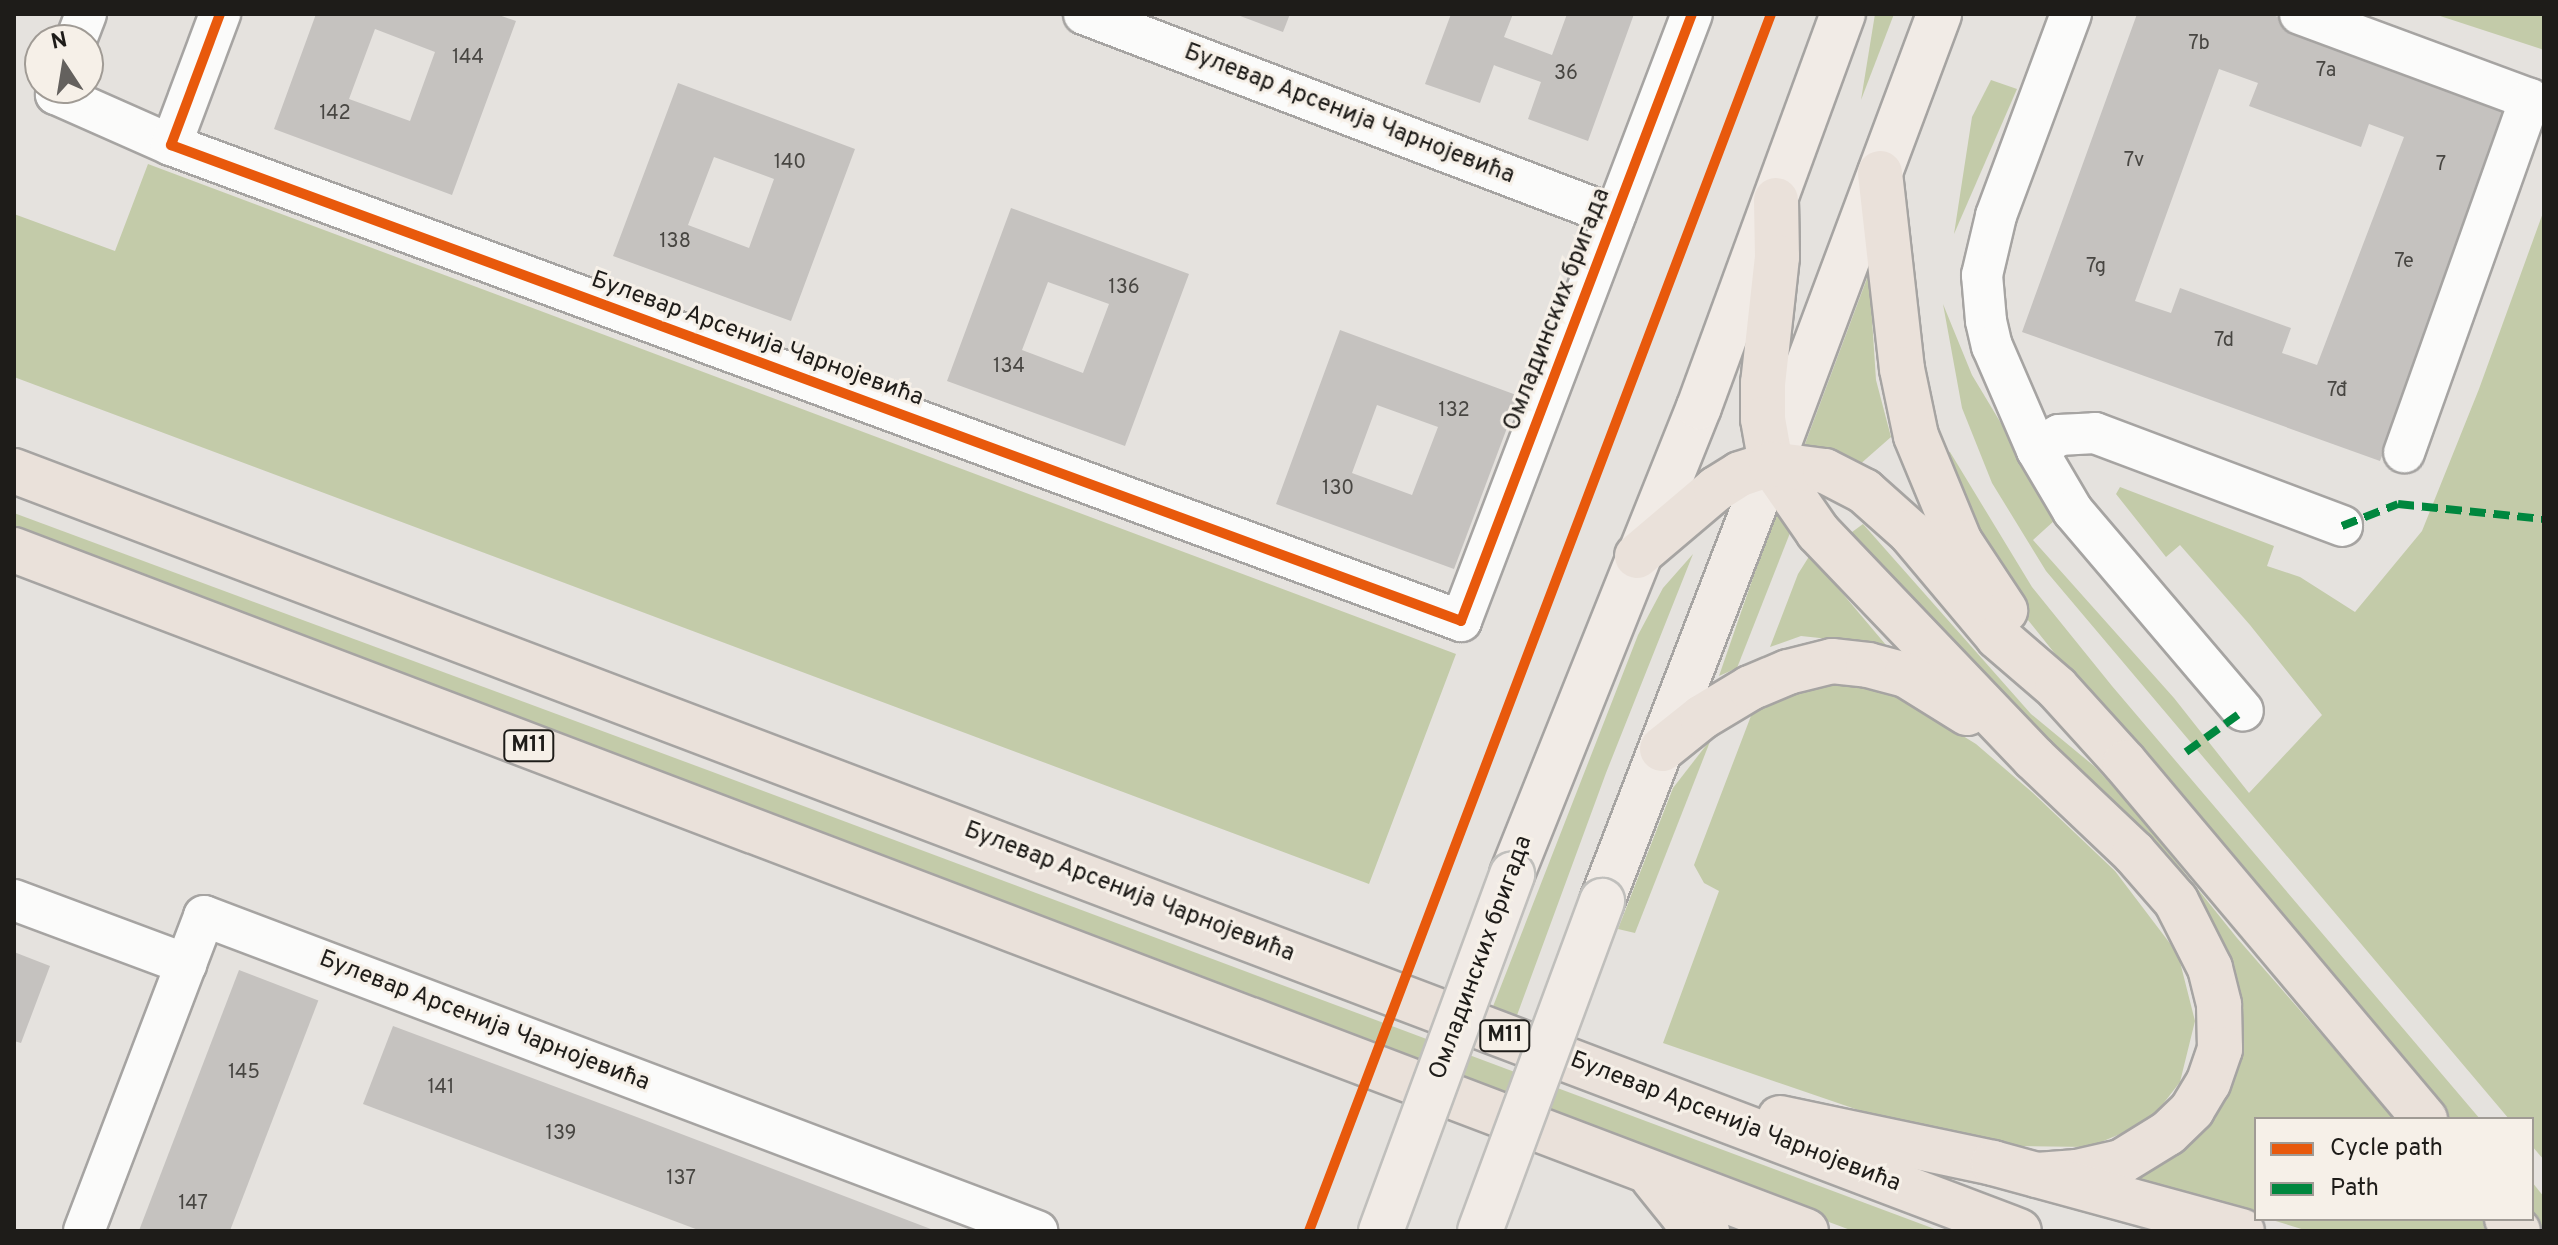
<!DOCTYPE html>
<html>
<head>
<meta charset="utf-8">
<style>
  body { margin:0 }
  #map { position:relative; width:2558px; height:1245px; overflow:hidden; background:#e5e2de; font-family:Overpass,sans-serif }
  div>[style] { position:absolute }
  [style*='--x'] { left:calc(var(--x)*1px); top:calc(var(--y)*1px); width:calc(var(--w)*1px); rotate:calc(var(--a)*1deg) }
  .green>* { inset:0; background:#c3cba9 }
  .building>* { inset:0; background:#c5c2bf; transform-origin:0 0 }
  .roads { filter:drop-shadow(2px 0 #a6a4a2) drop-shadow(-2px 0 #a6a4a2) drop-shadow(0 2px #a6a4a2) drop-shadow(0 -2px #a6a4a2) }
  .minor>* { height:40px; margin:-20px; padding:0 20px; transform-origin:20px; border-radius:20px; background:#fbfbfa }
  .major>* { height:44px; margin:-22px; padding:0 22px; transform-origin:22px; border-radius:22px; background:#f1ebe6 }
  .highway>* { height:44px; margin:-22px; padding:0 22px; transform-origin:22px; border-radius:22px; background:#eae1da }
  .bridges { filter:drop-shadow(2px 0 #c0bfbc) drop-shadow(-2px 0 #c0bfbc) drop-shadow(0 2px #c0bfbc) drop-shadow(0 -2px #c0bfbc) }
  .major-bridge>* { height:44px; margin:-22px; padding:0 22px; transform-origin:22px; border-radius:22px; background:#f1ebe6 }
  .quiet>* { height:8px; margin-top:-4px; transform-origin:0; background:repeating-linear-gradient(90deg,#00873e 0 16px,transparent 0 24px) }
  .cycleway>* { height:10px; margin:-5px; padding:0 5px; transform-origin:5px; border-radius:5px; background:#e8590c }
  span { translate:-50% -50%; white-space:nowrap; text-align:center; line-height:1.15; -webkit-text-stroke:6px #f6f0e8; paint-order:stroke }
  .number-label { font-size:20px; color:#484642 }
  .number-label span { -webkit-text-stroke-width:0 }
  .shield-label span { padding:2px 6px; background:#f6f0e8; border:2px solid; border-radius:6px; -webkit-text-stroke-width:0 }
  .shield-label { font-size:22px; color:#1e1c19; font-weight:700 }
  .street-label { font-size:24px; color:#1e1c19 }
  .frame { position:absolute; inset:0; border:16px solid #1e1c19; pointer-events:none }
  .legend { position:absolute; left:2254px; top:1117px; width:280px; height:104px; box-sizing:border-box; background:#f6f0e8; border:2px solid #a09b95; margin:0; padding:10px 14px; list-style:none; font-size:24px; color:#1e1c19 }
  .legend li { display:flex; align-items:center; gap:16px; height:40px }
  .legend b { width:40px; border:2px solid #a09b95 }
  .north { position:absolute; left:24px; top:24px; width:80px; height:80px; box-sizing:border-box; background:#f6f0e8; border:2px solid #a09b95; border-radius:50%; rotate:348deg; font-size:22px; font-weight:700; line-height:32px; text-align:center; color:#1e1c19 }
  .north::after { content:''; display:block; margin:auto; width:28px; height:36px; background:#64615e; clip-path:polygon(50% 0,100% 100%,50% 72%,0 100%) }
</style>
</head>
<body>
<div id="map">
  <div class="green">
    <i style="clip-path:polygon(1875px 14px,1894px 14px,1861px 100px)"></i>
    <i style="clip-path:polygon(2434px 14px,2544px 14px,2544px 50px)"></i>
    <i style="clip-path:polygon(1991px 80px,2017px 89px,1954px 234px,1972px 117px)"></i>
    <i style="clip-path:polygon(148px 164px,1456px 654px,1369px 884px,14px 377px,14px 214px,115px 251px)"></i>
    <i style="clip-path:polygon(2544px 210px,2544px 1160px,2532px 1146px,2532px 1119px,2509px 1119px,2046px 571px,1992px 483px,1962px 408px,1943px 304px,1972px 375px,2053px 510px,2055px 520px,2033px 540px,2174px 698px,2249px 793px,2322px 715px,2250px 625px,2180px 545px,2166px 557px,2116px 494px,2120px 487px,2274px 546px,2267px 566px,2300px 577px,2355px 612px,2422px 531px,2479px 389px)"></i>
    <i style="clip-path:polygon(1869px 273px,1876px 380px,1891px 437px,1858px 466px,1805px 444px)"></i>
    <i style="clip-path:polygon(1928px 445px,1950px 452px,2032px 587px,2112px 686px,2480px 1119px,2448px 1119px,2109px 721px,1999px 584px)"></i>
    <i style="clip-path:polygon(1776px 511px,1790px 533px,1737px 668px,1719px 676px)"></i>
    <i style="clip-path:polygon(14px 513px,710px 771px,1940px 1231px,1853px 1231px,14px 544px)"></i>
    <i style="clip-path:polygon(1863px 524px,2031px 714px,2094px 766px,2132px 807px,2237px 938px,2395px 1119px,2256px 1119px,2256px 1215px,2133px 1178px,2238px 1012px,2225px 946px,2185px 878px,2119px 818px,1848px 535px)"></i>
    <i style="clip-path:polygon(1693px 554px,1606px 773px,1516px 1018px,1492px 1009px,1638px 635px,1663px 588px)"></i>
    <i style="clip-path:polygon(1810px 555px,1886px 645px,1801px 636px,1770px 647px,1798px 574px)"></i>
    <i style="clip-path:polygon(1851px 681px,1890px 691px,1976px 744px,2033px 793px,2115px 871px,2178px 954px,2195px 1021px,2180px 1082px,2149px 1122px,2089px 1147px,2018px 1146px,1870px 1114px,1663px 1043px,1719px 891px,1704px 883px,1694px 865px,1754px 708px,1811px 684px)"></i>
    <i style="clip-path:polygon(1711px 739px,1635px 933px,1618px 929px,1673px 788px)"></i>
    <i style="clip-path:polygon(2532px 1182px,2544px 1197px,2544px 1231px,2532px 1218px)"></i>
    <i style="clip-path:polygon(2269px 1219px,2482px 1219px,2493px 1231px,2308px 1231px)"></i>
  </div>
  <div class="building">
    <i style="clip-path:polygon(evenodd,316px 14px,496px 14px,516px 21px,452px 195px,274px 129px,316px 14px,375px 29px,435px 52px,410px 121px,349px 99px,375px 29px)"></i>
    <i style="clip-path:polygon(1235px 14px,1290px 14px,1283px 32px)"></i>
    <i style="clip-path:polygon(1451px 14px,1513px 14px,1504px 37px,1552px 55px,1567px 14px,1634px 14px,1588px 141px,1528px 119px,1541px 82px,1496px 66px,1494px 65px,1480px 103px,1425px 84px)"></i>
    <i style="clip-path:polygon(evenodd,2137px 14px,2270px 14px,2513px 105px,2380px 461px,2022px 332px,2137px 14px,2219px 69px,2258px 83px,2249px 106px,2361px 147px,2369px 124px,2404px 137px,2317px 365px,2282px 353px,2291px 328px,2180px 288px,2171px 313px,2135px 301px,2219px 69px)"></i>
    <i style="clip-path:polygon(evenodd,678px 83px,855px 149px,791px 321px,613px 256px,678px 83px,714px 157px,774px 179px,749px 248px,688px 225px,714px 157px)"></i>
    <i style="clip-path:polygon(evenodd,1011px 208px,1189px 274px,1125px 446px,947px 381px,1011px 208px,1048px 282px,1109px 304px,1083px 373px,1022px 350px,1048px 282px)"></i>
    <i style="clip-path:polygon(evenodd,1340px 330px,1519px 396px,1454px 569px,1276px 504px,1340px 330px,1377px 405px,1438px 427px,1412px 495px,1352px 473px,1377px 405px)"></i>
    <i style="clip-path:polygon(14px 952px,50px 966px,21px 1043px,14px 1041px)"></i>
    <i style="left:239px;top:970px;width:85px;height:280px;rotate:21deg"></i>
    <i style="clip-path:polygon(393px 1026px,634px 1116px,936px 1231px,701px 1231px,363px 1104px)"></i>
  </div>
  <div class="roads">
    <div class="minor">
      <i style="--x:1084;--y:14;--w:568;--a:20.83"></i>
      <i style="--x:2071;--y:14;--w:215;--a:110.4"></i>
      <i style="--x:1996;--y:216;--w:61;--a:103.3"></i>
      <i style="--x:1982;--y:275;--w:46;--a:85"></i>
      <i style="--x:1986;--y:321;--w:26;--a:77"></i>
      <i style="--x:1992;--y:346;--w:113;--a:66.6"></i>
      <i style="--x:2037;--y:450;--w:27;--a:-34"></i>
      <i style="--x:2059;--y:435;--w:36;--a:-3"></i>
      <i style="--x:2095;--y:433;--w:264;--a:20.6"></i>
      <i style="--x:2300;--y:14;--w:245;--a:20.3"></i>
      <i style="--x:2530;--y:99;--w:375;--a:109.6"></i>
      <i style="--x:76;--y:40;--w:28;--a:-69"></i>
      <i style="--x:59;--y:88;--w:7;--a:117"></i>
      <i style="--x:56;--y:94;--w:126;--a:23.9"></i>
      <i style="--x:171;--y:145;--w:1375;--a:20.25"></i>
      <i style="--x:1461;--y:621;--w:649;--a:-69.17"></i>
      <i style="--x:171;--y:145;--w:140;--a:-69.5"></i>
      <i style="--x:2037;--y:450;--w:71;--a:59.5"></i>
      <i style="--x:2073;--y:511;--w:262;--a:49.6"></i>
      <i style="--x:14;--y:900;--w:184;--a:20.4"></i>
      <i style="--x:84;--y:1231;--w:337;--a:-69.1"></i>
      <i style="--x:204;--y:916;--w:891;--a:20.71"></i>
    </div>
    <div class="major">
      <i style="--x:1512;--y:874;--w:503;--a:-68.18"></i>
      <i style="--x:1699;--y:407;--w:419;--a:-69.9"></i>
      <i style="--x:1602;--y:901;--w:469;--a:-68.9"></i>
      <i style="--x:1771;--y:464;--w:480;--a:-69.5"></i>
    </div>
    <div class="highway">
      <i style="--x:1880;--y:173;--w:197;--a:83.6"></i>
      <i style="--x:1902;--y:369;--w:68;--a:78.2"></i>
      <i style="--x:1916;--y:436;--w:115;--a:67.5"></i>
      <i style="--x:1960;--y:542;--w:82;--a:56.5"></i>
      <i style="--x:1776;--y:200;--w:57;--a:89"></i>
      <i style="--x:1777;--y:257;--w:127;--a:96.3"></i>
      <i style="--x:1763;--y:383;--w:36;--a:90"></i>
      <i style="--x:1763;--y:419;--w:46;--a:79.9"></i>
      <i style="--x:1771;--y:464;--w:83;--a:55.3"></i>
      <i style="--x:1818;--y:532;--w:313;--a:46.3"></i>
      <i style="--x:2034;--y:758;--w:138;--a:43.5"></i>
      <i style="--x:2134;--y:853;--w:64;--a:48.8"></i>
      <i style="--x:2176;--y:901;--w:75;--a:63.1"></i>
      <i style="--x:2210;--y:968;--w:38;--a:76"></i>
      <i style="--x:2219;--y:1005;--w:44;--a:88.7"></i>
      <i style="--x:2220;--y:1049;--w:36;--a:109"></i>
      <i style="--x:2208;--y:1083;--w:31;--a:121"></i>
      <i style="--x:2192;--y:1110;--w:33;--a:136"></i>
      <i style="--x:2168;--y:1133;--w:55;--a:148.3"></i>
      <i style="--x:2121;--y:1162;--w:45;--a:167.2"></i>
      <i style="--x:2077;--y:1172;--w:40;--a:175.7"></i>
      <i style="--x:14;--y:471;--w:2144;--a:20.76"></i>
      <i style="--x:14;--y:550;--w:1917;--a:20.81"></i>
      <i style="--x:1637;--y:556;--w:104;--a:-40.3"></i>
      <i style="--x:1716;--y:489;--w:28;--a:-32"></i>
      <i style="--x:1740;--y:474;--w:33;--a:-18"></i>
      <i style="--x:1771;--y:464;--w:54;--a:7.4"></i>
      <i style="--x:1825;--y:471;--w:44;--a:27.1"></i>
      <i style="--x:1864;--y:491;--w:62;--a:41.7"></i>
      <i style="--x:1910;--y:532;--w:137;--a:50"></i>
      <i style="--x:1998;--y:637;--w:78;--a:40.8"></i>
      <i style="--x:2057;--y:688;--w:101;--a:47.8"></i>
      <i style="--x:2125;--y:763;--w:466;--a:49.9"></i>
      <i style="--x:1662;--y:749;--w:51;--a:-38.7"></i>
      <i style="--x:1702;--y:717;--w:56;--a:-31.1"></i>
      <i style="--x:1750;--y:688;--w:41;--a:-22.8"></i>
      <i style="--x:1788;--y:672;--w:45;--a:-14"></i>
      <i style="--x:1832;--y:661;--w:36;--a:6"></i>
      <i style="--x:1868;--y:665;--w:39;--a:15"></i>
      <i style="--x:1906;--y:675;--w:72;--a:31.9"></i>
      <i style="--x:1780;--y:1118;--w:218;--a:11.9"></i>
      <i style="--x:1993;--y:1163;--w:258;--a:15.3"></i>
      <i style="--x:1653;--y:1178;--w:48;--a:51"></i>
      <i style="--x:1683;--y:1215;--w:29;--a:34"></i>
      <i style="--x:2507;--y:1219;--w:16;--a:47"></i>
    </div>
  </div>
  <div class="bridges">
    <div class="major-bridge">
      <i style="--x:1381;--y:1231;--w:380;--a:-69.8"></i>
      <i style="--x:1480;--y:1231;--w:352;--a:-69.7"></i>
    </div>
  </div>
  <div class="quiet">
    <i style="--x:2342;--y:526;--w:60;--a:-21.4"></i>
    <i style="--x:2398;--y:504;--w:147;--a:5.9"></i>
    <i style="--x:2186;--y:752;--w:70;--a:-35.7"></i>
  </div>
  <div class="cycleway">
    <i style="--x:220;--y:14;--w:140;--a:110.5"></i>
    <i style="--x:171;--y:145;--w:1375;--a:20.25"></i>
    <i style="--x:1461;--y:621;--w:649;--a:-69.17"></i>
    <i style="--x:1309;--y:1231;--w:1302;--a:-69.21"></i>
  </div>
  <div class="number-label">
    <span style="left:2199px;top:44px">7b</span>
    <span style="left:468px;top:58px">144</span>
    <span style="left:2326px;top:71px">7a</span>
    <span style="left:1566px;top:74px">36</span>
    <span style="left:335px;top:114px">142</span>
    <span style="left:2134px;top:161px">7v</span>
    <span style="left:790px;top:163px">140</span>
    <span style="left:2441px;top:165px">7</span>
    <span style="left:675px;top:242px">138</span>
    <span style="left:2404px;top:262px">7e</span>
    <span style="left:2096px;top:267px">7g</span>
    <span style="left:1124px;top:288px">136</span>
    <span style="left:2224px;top:341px">7d</span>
    <span style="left:1009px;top:367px">134</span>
    <span style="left:2337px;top:391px">7đ</span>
    <span style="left:1454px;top:411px">132</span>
    <span style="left:1338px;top:489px">130</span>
    <span style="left:244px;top:1073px">145</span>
    <span style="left:441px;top:1088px">141</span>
    <span style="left:561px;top:1134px">139</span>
    <span style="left:681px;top:1179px">137</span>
    <span style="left:193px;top:1204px">147</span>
  </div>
  <div class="shield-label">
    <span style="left:529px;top:746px">M11</span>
    <span style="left:1505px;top:1036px">M11</span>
  </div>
  <div class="street-label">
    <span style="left:1349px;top:115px;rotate:21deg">Булевар Арсенија Чарнојевића</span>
    <span style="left:1558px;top:310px;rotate:-69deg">Омладинских бригада</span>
    <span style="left:757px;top:340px;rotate:20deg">Булевар Арсенија Чарнојевића</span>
    <span style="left:1129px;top:893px;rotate:21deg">Булевар Арсенија Чарнојевића</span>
    <span style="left:1482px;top:958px;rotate:-70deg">Омладинских бригада</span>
    <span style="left:484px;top:1022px;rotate:21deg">Булевар Арсенија Чарнојевића</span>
    <span style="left:1735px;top:1123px;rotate:21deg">Булевар Арсенија Чарнојевића</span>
  </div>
  <div class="frame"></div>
  <ul class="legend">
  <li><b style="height:10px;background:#e8590c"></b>Cycle path</li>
  <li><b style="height:10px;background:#00873e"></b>Path</li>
  </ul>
  <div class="north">N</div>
</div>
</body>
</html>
